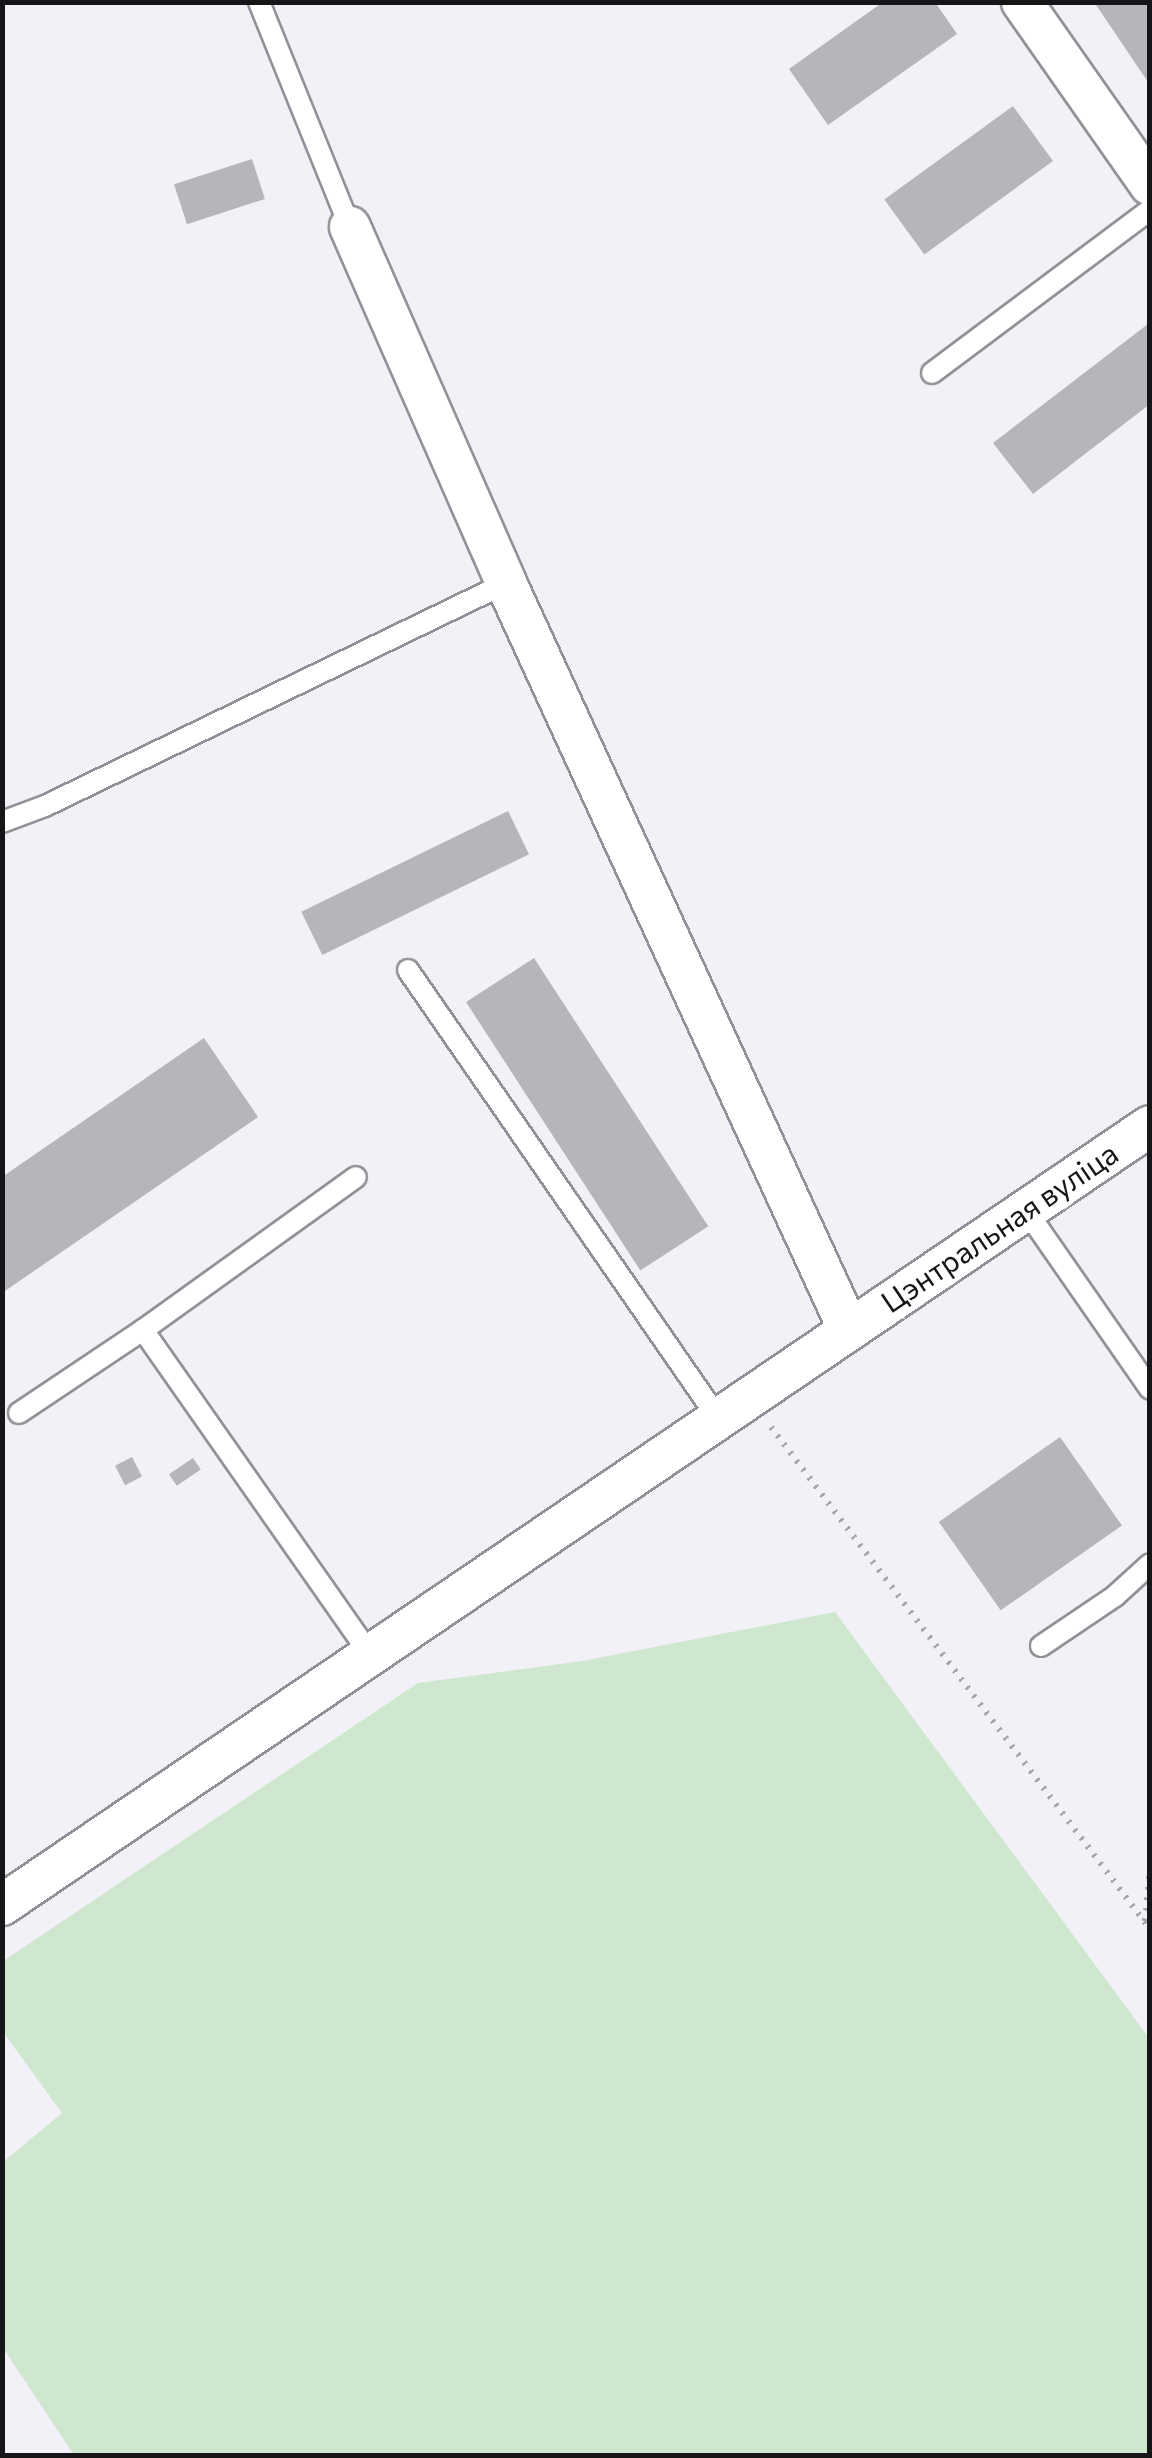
<!DOCTYPE html>
<html>
<head>
<meta charset="utf-8">
<style>
  body { margin:0 }
  #map { position:relative; width:1152px; height:2458px; overflow:hidden; background:#f2f1f7; font-family:Commissioner,sans-serif }
  div>[style] { position:absolute }
  [style*='--x'] { left:calc(var(--x)*1px); top:calc(var(--y)*1px); width:calc(var(--w)*1px); rotate:calc(var(--a)*1deg) }
  .green>* { inset:0; background:#cfe7cf }
  .building>* { inset:0; background:#b5b5ba; transform-origin:0 0 }
  .path>* { height:6px; margin-top:-3px; transform-origin:0; background:repeating-linear-gradient(90deg,#a7a6ab 0 2.5px,transparent 0 10.5px) }
  .roads { filter:drop-shadow(2px 0 #929197) drop-shadow(-2px 0 #929197) drop-shadow(0 2px #929197) drop-shadow(0 -2px #929197) }
  .service>* { height:20px; margin:-10px; padding:0 10px; transform-origin:10px; border-radius:10px; background:#fff }
  .minor>* { height:40px; margin:-20px; padding:0 20px; transform-origin:20px; border-radius:20px; background:#fff }
  span { translate:-50% -50%; white-space:nowrap; text-align:center; line-height:1.15; -webkit-text-stroke:8px #fff; paint-order:stroke }
  .street-label { font-size:30px; color:#161618 }
  .frame { position:absolute; inset:0; border:5px solid #161618; pointer-events:none }
</style>
</head>
<body>
<div id="map">
  <div class="green">
    <i style="clip-path:polygon(835px 1612px,1149px 2038px,1149px 2455px,74px 2455px,3px 2348px,3px 2162px,62px 2113px,3px 2032px,3px 1961px,418px 1683px,582px 1661px)"></i>
  </div>
  <div class="building">
    <i style="clip-path:polygon(883px 2px,935px 2px,957px 34px,828px 125px,789px 69px)"></i>
    <i style="clip-path:polygon(1094px 2px,1150px 2px,1150px 85px)"></i>
    <i style="left:1013px;top:106px;width:68px;height:159px;rotate:54deg"></i>
    <i style="left:252px;top:159px;width:42px;height:82px;rotate:72deg"></i>
    <i style="clip-path:polygon(1148px 324px,1150px 404px,1033px 494px,993px 443px)"></i>
    <i style="left:508px;top:811px;width:48px;height:230px;rotate:64deg"></i>
    <i style="left:534px;top:958px;width:320px;height:81px;rotate:57deg"></i>
    <i style="clip-path:polygon(204px 1038px,258px 1117px,2px 1293px,2px 1177px)"></i>
    <i style="left:1060px;top:1437px;width:108px;height:148px;rotate:55deg"></i>
    <i style="left:132px;top:1457px;width:22px;height:19px;rotate:63deg"></i>
    <i style="left:193px;top:1458px;width:14px;height:29px;rotate:56deg"></i>
  </div>
  <div class="path">
    <i style="--x:771;--y:1427;--w:629;--a:52.95"></i>
    <i style="--x:1145;--y:1921;--w:53;--a:-84.6"></i>
  </div>
  <div class="roads">
    <div class="service">
      <i style="--x:259;--y:2;--w:243;--a:68"></i>
      <i style="--x:932;--y:373;--w:272;--a:-36.8"></i>
      <i style="--x:2;--y:822;--w:46;--a:-20.4"></i>
      <i style="--x:45;--y:806;--w:512;--a:-25.81"></i>
      <i style="--x:408;--y:970;--w:545;--a:55.32"></i>
      <i style="--x:1025;--y:1209;--w:219;--a:55.2"></i>
      <i style="--x:143;--y:1330;--w:262;--a:-35.7"></i>
      <i style="--x:19;--y:1413;--w:149;--a:-33.8"></i>
      <i style="--x:143;--y:1330;--w:396;--a:55"></i>
      <i style="--x:1041;--y:1646;--w:89;--a:-34"></i>
      <i style="--x:1115;--y:1596;--w:47;--a:-42.4"></i>
    </div>
    <div class="minor">
      <i style="--x:1022;--y:2;--w:223;--a:55"></i>
      <i style="--x:350;--y:227;--w:389;--a:66.3"></i>
      <i style="--x:506;--y:583;--w:820;--a:65.34"></i>
      <i style="--x:2;--y:1905;--w:1387;--a:-34.16"></i>
    </div>
  </div>
  <div class="street-label">
    <span style="left:999px;top:1227px;rotate:-34deg">Цэнтральная вуліца</span>
  </div>
  <div class="frame"></div>
</div>
</body>
</html>
